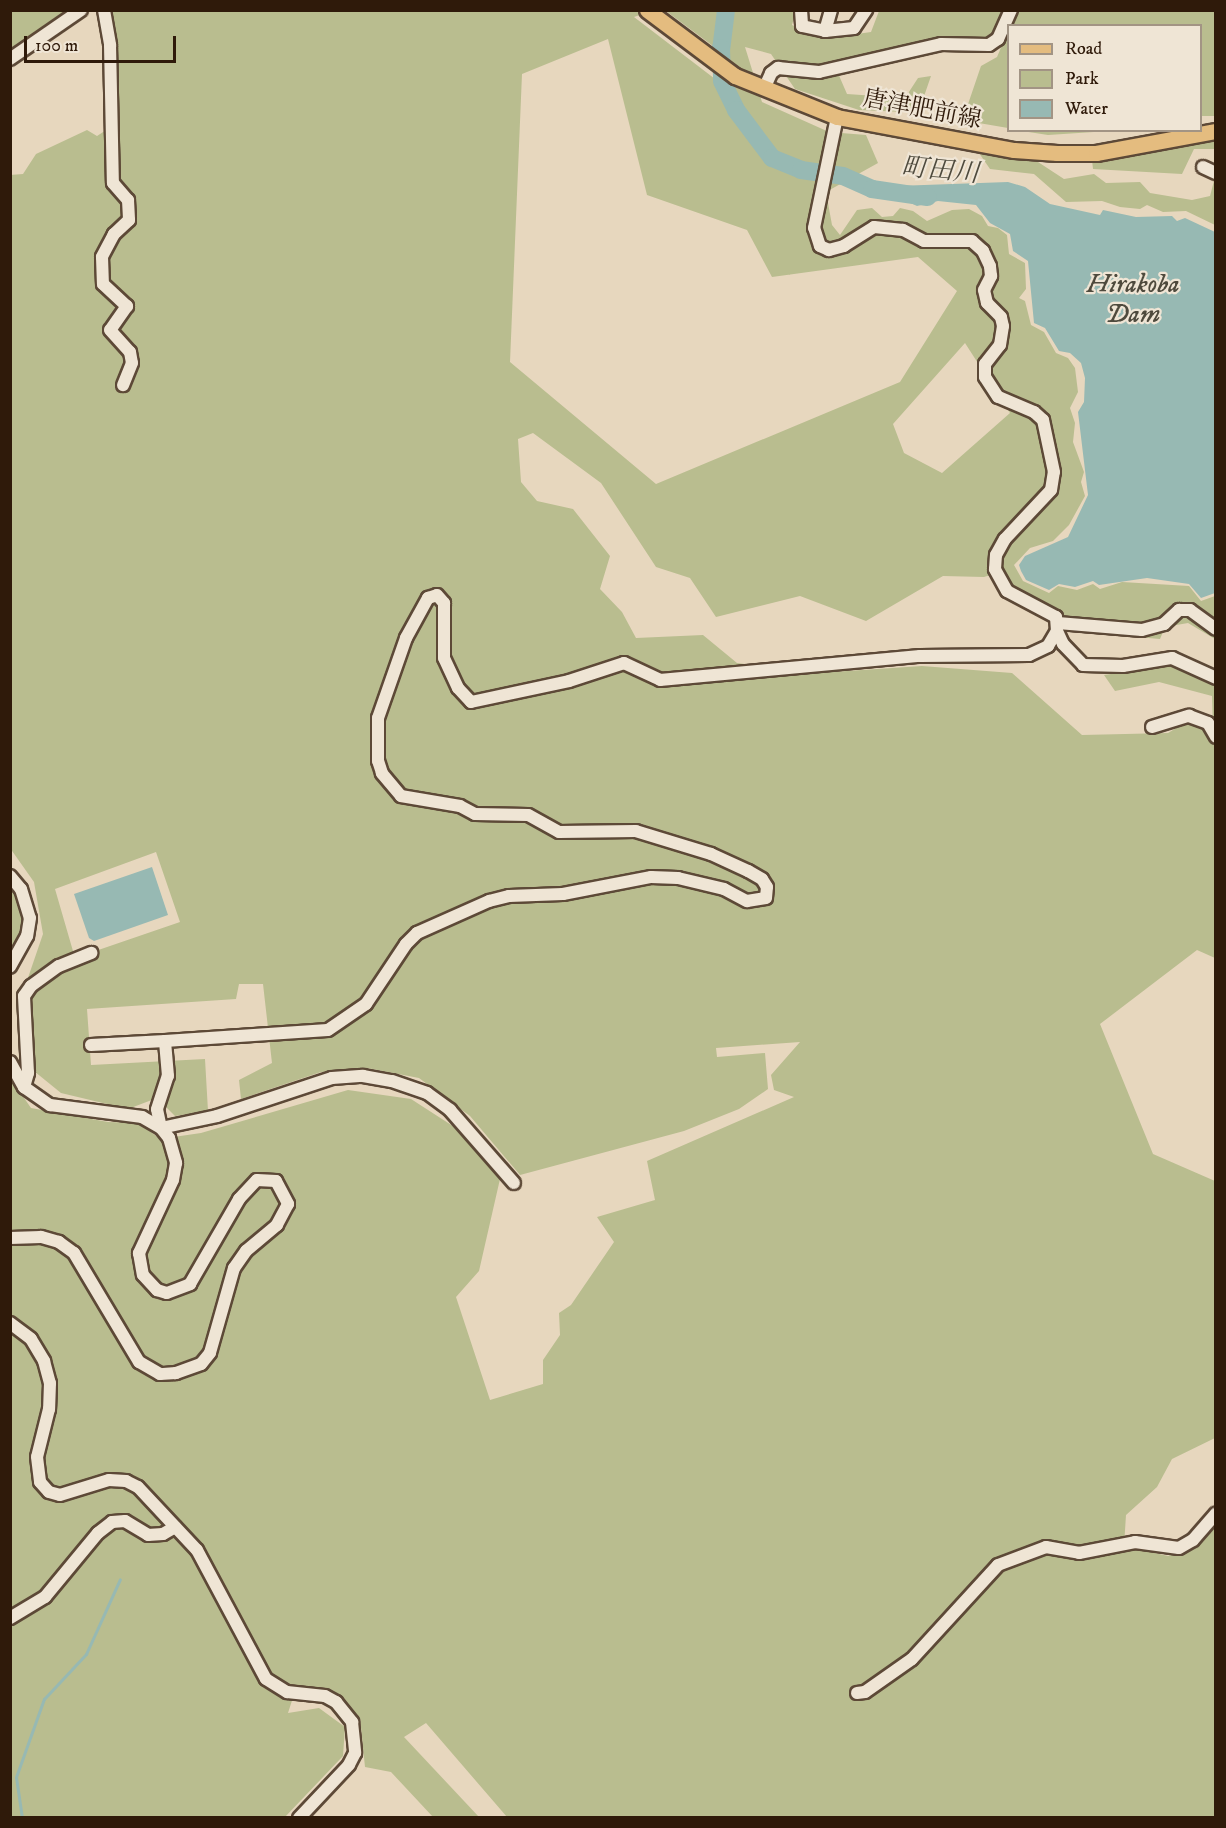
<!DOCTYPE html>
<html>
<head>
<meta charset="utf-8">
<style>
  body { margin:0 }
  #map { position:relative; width:1226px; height:1828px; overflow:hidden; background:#e7d7be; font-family:"IM FELL DW Pica","Noto Serif JP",serif }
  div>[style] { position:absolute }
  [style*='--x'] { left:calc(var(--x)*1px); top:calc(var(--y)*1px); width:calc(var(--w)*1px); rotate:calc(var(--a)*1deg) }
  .green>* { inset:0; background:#b9bd8f }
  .water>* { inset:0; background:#97b9b3 }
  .stream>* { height:3px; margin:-1.5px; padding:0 1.5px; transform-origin:1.5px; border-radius:1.5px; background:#97b9b3 }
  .river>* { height:18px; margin:-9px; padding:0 9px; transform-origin:9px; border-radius:9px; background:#97b9b3 }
  .roads { filter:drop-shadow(2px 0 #5d4937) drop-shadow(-2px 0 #5d4937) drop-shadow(0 2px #5d4937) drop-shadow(0 -2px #5d4937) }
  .minor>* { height:12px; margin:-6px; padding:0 6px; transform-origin:6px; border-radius:6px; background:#efe5d5 }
  .major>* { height:15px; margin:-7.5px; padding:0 7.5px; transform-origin:7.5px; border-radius:7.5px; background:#e4bc7f }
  span { translate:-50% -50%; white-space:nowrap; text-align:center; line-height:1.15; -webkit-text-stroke:4.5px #efe5d5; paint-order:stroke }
  .street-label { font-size:24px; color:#2f1a0a }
  .water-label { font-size:26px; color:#4e4a3d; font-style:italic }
  .frame { position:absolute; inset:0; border:12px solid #2f1a0a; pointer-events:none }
  .legend { position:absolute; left:1007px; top:24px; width:195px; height:108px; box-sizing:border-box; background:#efe5d5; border:2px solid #a29484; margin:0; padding:8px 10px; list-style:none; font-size:18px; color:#2f1a0a }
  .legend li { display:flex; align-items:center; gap:12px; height:30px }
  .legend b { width:30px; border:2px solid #a29484 }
  .scale { position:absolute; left:24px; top:36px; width:152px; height:27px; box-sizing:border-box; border:3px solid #2f1a0a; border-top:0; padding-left:8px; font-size:18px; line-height:21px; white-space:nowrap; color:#2f1a0a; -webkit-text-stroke:4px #efe5d5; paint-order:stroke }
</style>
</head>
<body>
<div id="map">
  <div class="green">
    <i style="clip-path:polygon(10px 11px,68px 11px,23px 50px,11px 53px)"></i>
    <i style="clip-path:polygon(evenodd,111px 11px,651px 11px,634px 17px,719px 82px,713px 46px,666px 11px,796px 11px,792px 25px,822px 39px,871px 32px,879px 11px,1005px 11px,989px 39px,921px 40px,917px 48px,834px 64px,847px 94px,905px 98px,918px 78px,931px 76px,922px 102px,905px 112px,859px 110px,795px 89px,771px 54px,745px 47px,762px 102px,829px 132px,866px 135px,878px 163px,826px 192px,832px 225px,840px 235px,857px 210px,872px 208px,882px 217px,893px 216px,900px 208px,913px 211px,927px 221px,952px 210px,969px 209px,982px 216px,988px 226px,998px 228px,1007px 235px,1009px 254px,1025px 263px,1026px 289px,1019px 298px,1025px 301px,1031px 325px,1044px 332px,1056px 353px,1068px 358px,1075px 368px,1078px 392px,1070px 408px,1075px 423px,1073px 442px,1084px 472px,1081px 482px,1085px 496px,1069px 525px,1053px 541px,1030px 548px,1014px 565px,1023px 581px,1049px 593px,1058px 586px,1077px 590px,1093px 584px,1100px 589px,1122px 582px,1189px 586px,1201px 601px,1215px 596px,1215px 639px,1188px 623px,1165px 627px,1160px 639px,1065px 631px,1060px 614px,1010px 589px,1000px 572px,984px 577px,943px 576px,866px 621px,800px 596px,716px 617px,690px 578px,656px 567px,601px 483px,533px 433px,518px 439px,521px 482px,537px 501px,573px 509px,610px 556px,600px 589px,622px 612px,636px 638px,703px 635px,737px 663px,817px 673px,922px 666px,1012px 673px,1082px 735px,1168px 733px,1188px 721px,1213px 729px,1212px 696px,1159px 682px,1115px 691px,1104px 675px,1174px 665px,1215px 685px,1215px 958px,1197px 950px,1100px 1024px,1153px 1154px,1215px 1181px,1215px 1438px,1172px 1459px,1157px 1487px,1126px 1515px,1124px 1546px,1168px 1556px,1195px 1547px,1207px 1520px,1215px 1515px,1215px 1817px,507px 1817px,426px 1723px,404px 1737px,479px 1817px,433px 1817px,391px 1772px,365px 1767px,360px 1718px,296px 1688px,288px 1713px,319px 1708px,345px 1727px,343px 1756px,285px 1817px,11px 1817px,11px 1079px,31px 1108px,108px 1122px,139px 1123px,160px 1139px,201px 1133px,348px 1090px,411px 1099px,459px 1130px,500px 1179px,479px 1271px,456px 1297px,490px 1400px,543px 1384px,543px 1360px,560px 1335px,559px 1313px,571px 1305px,614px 1242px,597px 1217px,655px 1200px,647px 1161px,794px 1097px,774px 1090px,771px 1075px,800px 1042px,716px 1048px,717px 1057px,765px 1053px,768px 1089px,739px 1109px,684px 1131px,520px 1175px,470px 1116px,419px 1078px,367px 1068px,321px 1072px,241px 1099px,239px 1080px,272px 1063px,263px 984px,239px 984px,236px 999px,87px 1009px,91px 1065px,205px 1059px,208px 1111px,175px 1116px,157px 1098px,128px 1109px,61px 1093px,29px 1067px,19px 1004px,43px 934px,34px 882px,10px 848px,10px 175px,23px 174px,36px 154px,87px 130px,97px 136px,120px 121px,111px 11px,608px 39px,647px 195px,747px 230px,772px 277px,918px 257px,957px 291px,900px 382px,656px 484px,510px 362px,522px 74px,608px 39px,111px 11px,965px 343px,1010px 413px,942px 473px,904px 453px,893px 424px,965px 343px,111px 11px,156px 852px,180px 922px,75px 958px,55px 889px,156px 852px)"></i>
    <i style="clip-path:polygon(1017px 11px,1215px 11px,1215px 116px,1201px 116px,1200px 26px,1011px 25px)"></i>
    <i style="clip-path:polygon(1008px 31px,1008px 128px,967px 121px,966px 110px,981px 66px,997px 57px)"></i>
    <i style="clip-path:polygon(1022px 131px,1109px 131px,1048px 135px)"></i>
    <i style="clip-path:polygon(1215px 140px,1215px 149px,1194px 149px,1182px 174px,1093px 169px,1092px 160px)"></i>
    <i style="clip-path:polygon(979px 153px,1038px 162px,1064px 179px,1094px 174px,1106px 183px,1140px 182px,1150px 193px,1192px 200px,1210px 196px,1215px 177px,1215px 225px,1186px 211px,1163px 212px,1147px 205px,1140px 209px,1120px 207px,1102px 201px,1066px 202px,1034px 174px,990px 169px)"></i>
    <i style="clip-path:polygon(11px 884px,24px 901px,24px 923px,11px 954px)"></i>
  </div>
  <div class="water">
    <i style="clip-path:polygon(1008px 182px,1025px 187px,1050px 204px,1100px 215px,1103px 210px,1136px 217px,1172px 216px,1177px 221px,1185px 218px,1215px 232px,1215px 593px,1201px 598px,1189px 584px,1147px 578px,1099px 585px,1093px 581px,1075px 587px,1059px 584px,1049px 590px,1026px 580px,1021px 571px,1019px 565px,1025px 556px,1068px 537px,1088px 495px,1078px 412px,1084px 402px,1085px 378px,1081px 363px,1070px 353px,1059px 351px,1045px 328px,1034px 323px,1028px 261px,1013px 251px,1010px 234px,990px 223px,976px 205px,938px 201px,917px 206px,902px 199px,905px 189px,896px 186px)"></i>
    <i style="clip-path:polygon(152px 867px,168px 915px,94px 941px,89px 938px,74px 894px)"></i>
  </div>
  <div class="stream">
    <i style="--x:22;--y:1818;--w:41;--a:-98.3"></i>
    <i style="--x:16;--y:1777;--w:83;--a:-70.3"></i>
    <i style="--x:44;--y:1699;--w:62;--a:-47"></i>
    <i style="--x:86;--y:1654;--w:82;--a:-65.6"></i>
  </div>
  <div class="river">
    <i style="--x:726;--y:10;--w:38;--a:97"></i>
    <i style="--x:721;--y:48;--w:33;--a:88"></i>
    <i style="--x:722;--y:81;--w:32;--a:64"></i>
    <i style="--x:736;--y:110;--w:60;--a:53.1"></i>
    <i style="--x:772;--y:158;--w:31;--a:22"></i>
    <i style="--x:801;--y:170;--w:42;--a:8.1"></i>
    <i style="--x:843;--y:176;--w:32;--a:24"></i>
    <i style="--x:872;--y:189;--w:56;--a:8.3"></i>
  </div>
  <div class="roads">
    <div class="minor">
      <i style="--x:104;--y:10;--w:36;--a:80"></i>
      <i style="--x:110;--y:45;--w:138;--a:88.8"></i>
      <i style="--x:113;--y:183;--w:23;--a:49"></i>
      <i style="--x:128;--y:200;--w:20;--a:87"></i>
      <i style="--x:129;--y:220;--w:21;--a:137"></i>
      <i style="--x:114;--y:234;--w:26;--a:118"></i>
      <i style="--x:102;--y:257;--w:27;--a:88"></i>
      <i style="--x:103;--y:284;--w:33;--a:43"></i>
      <i style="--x:127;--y:306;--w:29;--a:125"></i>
      <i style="--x:110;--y:330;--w:30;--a:48"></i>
      <i style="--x:130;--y:352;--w:11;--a:80"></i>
      <i style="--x:132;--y:363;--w:24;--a:112"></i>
      <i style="--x:801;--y:10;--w:16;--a:86"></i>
      <i style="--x:802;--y:26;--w:24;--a:12"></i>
      <i style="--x:825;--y:31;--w:29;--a:-6"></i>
      <i style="--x:854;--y:28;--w:22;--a:-56"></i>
      <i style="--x:825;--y:31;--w:22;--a:-74"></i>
      <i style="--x:10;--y:59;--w:86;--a:-34.6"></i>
      <i style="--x:764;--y:89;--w:17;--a:-66"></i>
      <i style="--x:771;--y:73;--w:9;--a:-36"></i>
      <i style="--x:778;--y:68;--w:41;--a:5.6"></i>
      <i style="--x:819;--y:72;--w:125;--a:-12.9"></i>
      <i style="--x:941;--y:44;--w:48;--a:1.2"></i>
      <i style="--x:989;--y:45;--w:11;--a:-34"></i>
      <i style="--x:998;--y:39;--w:32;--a:-66"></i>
      <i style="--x:1203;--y:167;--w:14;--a:25"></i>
      <i style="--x:1058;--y:623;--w:84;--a:4.8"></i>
      <i style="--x:1142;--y:630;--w:23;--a:-15"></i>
      <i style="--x:1164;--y:624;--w:21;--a:-43"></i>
      <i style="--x:1179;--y:610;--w:11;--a:0"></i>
      <i style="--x:1190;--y:610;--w:32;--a:36"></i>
      <i style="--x:1057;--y:631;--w:14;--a:65"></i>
      <i style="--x:1063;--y:644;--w:29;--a:46"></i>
      <i style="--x:1083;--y:665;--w:40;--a:1.4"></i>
      <i style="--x:1123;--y:666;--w:50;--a:-9.3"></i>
      <i style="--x:1172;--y:658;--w:48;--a:24.4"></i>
      <i style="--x:1152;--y:727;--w:39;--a:-17"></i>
      <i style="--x:1189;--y:716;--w:20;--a:20"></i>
      <i style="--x:1208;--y:723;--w:16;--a:60"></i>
      <i style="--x:10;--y:876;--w:17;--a:50"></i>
      <i style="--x:21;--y:889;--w:30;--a:73"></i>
      <i style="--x:30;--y:918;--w:18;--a:99"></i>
      <i style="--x:27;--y:936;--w:35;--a:119"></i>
      <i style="--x:91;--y:1045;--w:74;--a:-3.1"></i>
      <i style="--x:10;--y:1062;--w:29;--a:61"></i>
      <i style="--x:24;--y:1087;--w:32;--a:35"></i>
      <i style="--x:50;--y:1105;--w:93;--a:7.4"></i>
      <i style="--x:142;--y:1117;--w:22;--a:30"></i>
      <i style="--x:161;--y:1128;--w:13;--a:51"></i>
      <i style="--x:169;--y:1138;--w:26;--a:74"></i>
      <i style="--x:176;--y:1163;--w:17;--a:100"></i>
      <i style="--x:173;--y:1180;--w:81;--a:115"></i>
      <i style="--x:139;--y:1253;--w:22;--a:80"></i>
      <i style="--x:143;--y:1275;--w:21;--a:47"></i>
      <i style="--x:157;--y:1290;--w:10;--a:17"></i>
      <i style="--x:167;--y:1293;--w:25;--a:-21"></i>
      <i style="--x:190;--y:1284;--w:98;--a:-60"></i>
      <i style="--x:239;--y:1199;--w:26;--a:-47"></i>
      <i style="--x:257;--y:1180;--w:19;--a:3"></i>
      <i style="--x:276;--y:1181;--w:26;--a:62"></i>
      <i style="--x:288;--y:1204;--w:24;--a:118"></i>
      <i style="--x:277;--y:1225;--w:40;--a:140"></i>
      <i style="--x:246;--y:1251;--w:21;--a:125"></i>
      <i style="--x:234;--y:1268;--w:88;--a:105.8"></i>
      <i style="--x:210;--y:1353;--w:14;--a:129"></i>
      <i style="--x:201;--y:1364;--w:27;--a:160"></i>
      <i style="--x:176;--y:1373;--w:16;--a:176"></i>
      <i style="--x:160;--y:1374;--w:24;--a:-150"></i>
      <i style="--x:139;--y:1362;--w:127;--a:-120.8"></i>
      <i style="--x:74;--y:1253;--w:19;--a:-144"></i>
      <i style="--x:59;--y:1242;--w:19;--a:-164"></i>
      <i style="--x:41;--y:1237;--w:31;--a:178"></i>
      <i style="--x:24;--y:1087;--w:15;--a:-74"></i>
      <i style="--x:28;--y:1073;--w:77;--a:-93"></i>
      <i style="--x:24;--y:996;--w:12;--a:-55"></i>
      <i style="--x:31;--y:986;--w:34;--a:-36"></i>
      <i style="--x:59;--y:966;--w:35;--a:-22"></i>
      <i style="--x:161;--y:1128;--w:19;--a:-102"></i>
      <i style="--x:157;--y:1109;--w:35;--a:-72"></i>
      <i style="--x:168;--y:1076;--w:35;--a:-95"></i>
      <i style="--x:165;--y:1041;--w:163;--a:-3.9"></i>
      <i style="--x:328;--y:1030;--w:46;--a:-34.4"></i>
      <i style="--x:366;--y:1004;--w:72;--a:-56.3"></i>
      <i style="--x:406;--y:944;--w:16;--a:-45"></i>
      <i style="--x:417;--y:933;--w:79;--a:-24"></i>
      <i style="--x:489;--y:901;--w:21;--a:-14"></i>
      <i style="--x:509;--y:896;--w:54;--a:-2.1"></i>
      <i style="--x:563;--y:894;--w:90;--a:-10.9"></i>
      <i style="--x:651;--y:877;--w:27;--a:2"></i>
      <i style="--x:678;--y:878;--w:47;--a:13.4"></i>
      <i style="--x:724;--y:889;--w:26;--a:28"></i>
      <i style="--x:747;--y:901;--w:19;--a:-9"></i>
      <i style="--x:766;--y:898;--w:11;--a:-85"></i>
      <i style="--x:767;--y:887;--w:9;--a:-122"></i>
      <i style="--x:762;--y:879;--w:16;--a:-150"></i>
      <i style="--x:748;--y:871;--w:41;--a:-155.3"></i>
      <i style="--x:711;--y:854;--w:78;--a:-163"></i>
      <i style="--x:636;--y:831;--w:77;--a:179.3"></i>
      <i style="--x:559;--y:832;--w:35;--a:-151"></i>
      <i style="--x:528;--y:815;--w:53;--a:-178.9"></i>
      <i style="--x:475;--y:814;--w:17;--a:-152"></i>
      <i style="--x:460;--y:806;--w:60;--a:-170.4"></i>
      <i style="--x:401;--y:796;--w:30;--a:-130"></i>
      <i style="--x:382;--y:773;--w:13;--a:-108"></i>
      <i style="--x:378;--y:761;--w:43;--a:-90"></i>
      <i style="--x:378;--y:718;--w:85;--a:-70.7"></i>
      <i style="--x:406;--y:638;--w:46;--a:-61.2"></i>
      <i style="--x:428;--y:598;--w:9;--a:-18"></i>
      <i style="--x:437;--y:595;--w:11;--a:49"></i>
      <i style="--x:444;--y:603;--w:55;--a:90"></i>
      <i style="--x:444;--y:658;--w:33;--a:65"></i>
      <i style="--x:458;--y:688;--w:19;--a:47"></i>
      <i style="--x:471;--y:702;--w:100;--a:-12.1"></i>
      <i style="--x:569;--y:681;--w:58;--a:-18.1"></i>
      <i style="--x:624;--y:663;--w:40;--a:25"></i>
      <i style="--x:660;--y:680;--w:261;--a:-5.3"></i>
      <i style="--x:920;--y:656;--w:109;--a:-0.5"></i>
      <i style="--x:1029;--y:655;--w:21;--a:-25"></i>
      <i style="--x:1048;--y:646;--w:17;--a:-59"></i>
      <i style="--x:1057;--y:631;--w:14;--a:-94"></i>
      <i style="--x:1056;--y:617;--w:55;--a:-152"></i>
      <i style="--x:1007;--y:591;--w:25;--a:-119"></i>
      <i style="--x:995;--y:569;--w:14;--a:-86"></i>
      <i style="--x:996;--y:555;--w:18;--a:-61"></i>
      <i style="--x:1005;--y:539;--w:67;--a:-46.8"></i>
      <i style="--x:1051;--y:490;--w:18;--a:-81"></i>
      <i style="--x:1054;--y:472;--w:53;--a:-101.9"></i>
      <i style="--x:1043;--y:420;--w:12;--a:-138"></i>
      <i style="--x:1034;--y:412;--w:39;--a:-157"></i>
      <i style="--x:998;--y:397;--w:24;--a:-123"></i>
      <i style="--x:985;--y:377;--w:13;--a:-90"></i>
      <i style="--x:985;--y:364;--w:24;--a:-52"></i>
      <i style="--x:1000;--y:345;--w:19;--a:-81"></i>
      <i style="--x:1003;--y:326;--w:9;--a:-103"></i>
      <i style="--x:1001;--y:317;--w:20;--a:-135"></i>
      <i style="--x:987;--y:303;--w:13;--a:-103"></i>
      <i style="--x:984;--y:290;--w:16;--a:-63"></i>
      <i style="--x:991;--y:276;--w:10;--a:-96"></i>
      <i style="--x:990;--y:266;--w:17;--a:-115"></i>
      <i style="--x:983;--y:251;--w:15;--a:-138"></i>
      <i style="--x:972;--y:241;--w:48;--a:180"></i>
      <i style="--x:924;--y:241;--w:24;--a:-152"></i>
      <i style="--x:903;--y:230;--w:29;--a:-174"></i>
      <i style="--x:874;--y:227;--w:36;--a:148"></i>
      <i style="--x:844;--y:246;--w:16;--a:165"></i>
      <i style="--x:829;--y:250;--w:10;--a:-156"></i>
      <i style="--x:820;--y:246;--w:19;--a:-108"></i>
      <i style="--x:814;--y:228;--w:113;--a:-78.3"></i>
      <i style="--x:161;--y:1128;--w:57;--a:-12.1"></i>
      <i style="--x:217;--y:1116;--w:121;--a:-18.3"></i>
      <i style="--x:332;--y:1078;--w:31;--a:-4"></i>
      <i style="--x:363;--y:1076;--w:29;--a:10"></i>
      <i style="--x:392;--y:1081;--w:37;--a:19"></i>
      <i style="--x:427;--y:1093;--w:29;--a:36"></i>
      <i style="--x:450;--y:1110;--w:97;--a:48.8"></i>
      <i style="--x:10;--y:1323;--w:26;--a:37"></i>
      <i style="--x:31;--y:1339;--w:26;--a:59"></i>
      <i style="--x:44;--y:1361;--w:23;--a:75"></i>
      <i style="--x:50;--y:1383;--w:26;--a:92"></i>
      <i style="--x:49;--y:1409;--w:49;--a:104"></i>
      <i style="--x:37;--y:1457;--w:25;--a:83"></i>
      <i style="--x:40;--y:1482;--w:13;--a:48"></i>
      <i style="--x:49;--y:1492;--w:11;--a:15"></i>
      <i style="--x:60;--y:1495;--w:51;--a:-17"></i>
      <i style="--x:109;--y:1480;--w:17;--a:3"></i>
      <i style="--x:126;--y:1481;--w:13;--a:27"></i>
      <i style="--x:138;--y:1487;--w:86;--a:46.9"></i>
      <i style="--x:197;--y:1550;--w:146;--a:61.9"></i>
      <i style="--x:266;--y:1679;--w:25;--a:32"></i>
      <i style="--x:287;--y:1692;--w:38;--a:6"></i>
      <i style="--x:325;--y:1696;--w:13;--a:29"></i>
      <i style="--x:336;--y:1702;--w:26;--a:51"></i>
      <i style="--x:352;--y:1722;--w:31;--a:84"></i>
      <i style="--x:355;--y:1753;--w:13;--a:117"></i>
      <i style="--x:349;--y:1765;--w:73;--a:133.3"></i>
      <i style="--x:10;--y:1618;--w:41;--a:-31"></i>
      <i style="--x:45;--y:1597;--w:83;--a:-50.4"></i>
      <i style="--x:98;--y:1533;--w:18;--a:-38"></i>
      <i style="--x:112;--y:1522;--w:13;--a:-4"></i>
      <i style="--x:125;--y:1521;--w:27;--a:31"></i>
      <i style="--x:148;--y:1535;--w:15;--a:-4"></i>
      <i style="--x:163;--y:1534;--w:14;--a:-30"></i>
      <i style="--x:857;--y:1693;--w:8;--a:-7"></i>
      <i style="--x:865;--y:1692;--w:57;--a:-35.1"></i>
      <i style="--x:912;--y:1659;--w:127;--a:-47.5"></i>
      <i style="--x:998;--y:1565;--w:51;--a:-20.6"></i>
      <i style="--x:1046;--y:1547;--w:34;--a:10"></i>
      <i style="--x:1079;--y:1553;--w:57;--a:-11.1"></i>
      <i style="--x:1135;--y:1542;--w:44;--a:7.8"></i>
      <i style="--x:1179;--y:1548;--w:16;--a:-30"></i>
      <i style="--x:1193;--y:1540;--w:35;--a:-49"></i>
    </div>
    <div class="major">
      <i style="--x:647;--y:10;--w:110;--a:36.9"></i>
      <i style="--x:735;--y:76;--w:110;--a:21.9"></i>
      <i style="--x:837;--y:117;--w:180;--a:10.6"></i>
      <i style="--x:1014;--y:150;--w:43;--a:4"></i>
      <i style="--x:1057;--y:153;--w:39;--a:0"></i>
      <i style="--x:1096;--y:153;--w:122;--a:-10.4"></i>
    </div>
  </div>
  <div class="street-label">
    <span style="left:922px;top:110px;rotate:11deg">唐津肥前線</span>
  </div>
  <div class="water-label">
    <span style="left:940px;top:171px;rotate:5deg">町田川</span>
    <span style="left:1133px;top:300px">Hirakoba<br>Dam</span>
  </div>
  <div class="frame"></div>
  <ul class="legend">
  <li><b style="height:8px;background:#e4bc7f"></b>Road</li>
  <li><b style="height:16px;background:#b9bd8f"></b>Park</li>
  <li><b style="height:16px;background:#97b9b3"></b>Water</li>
  </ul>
  <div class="scale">100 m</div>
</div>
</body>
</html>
